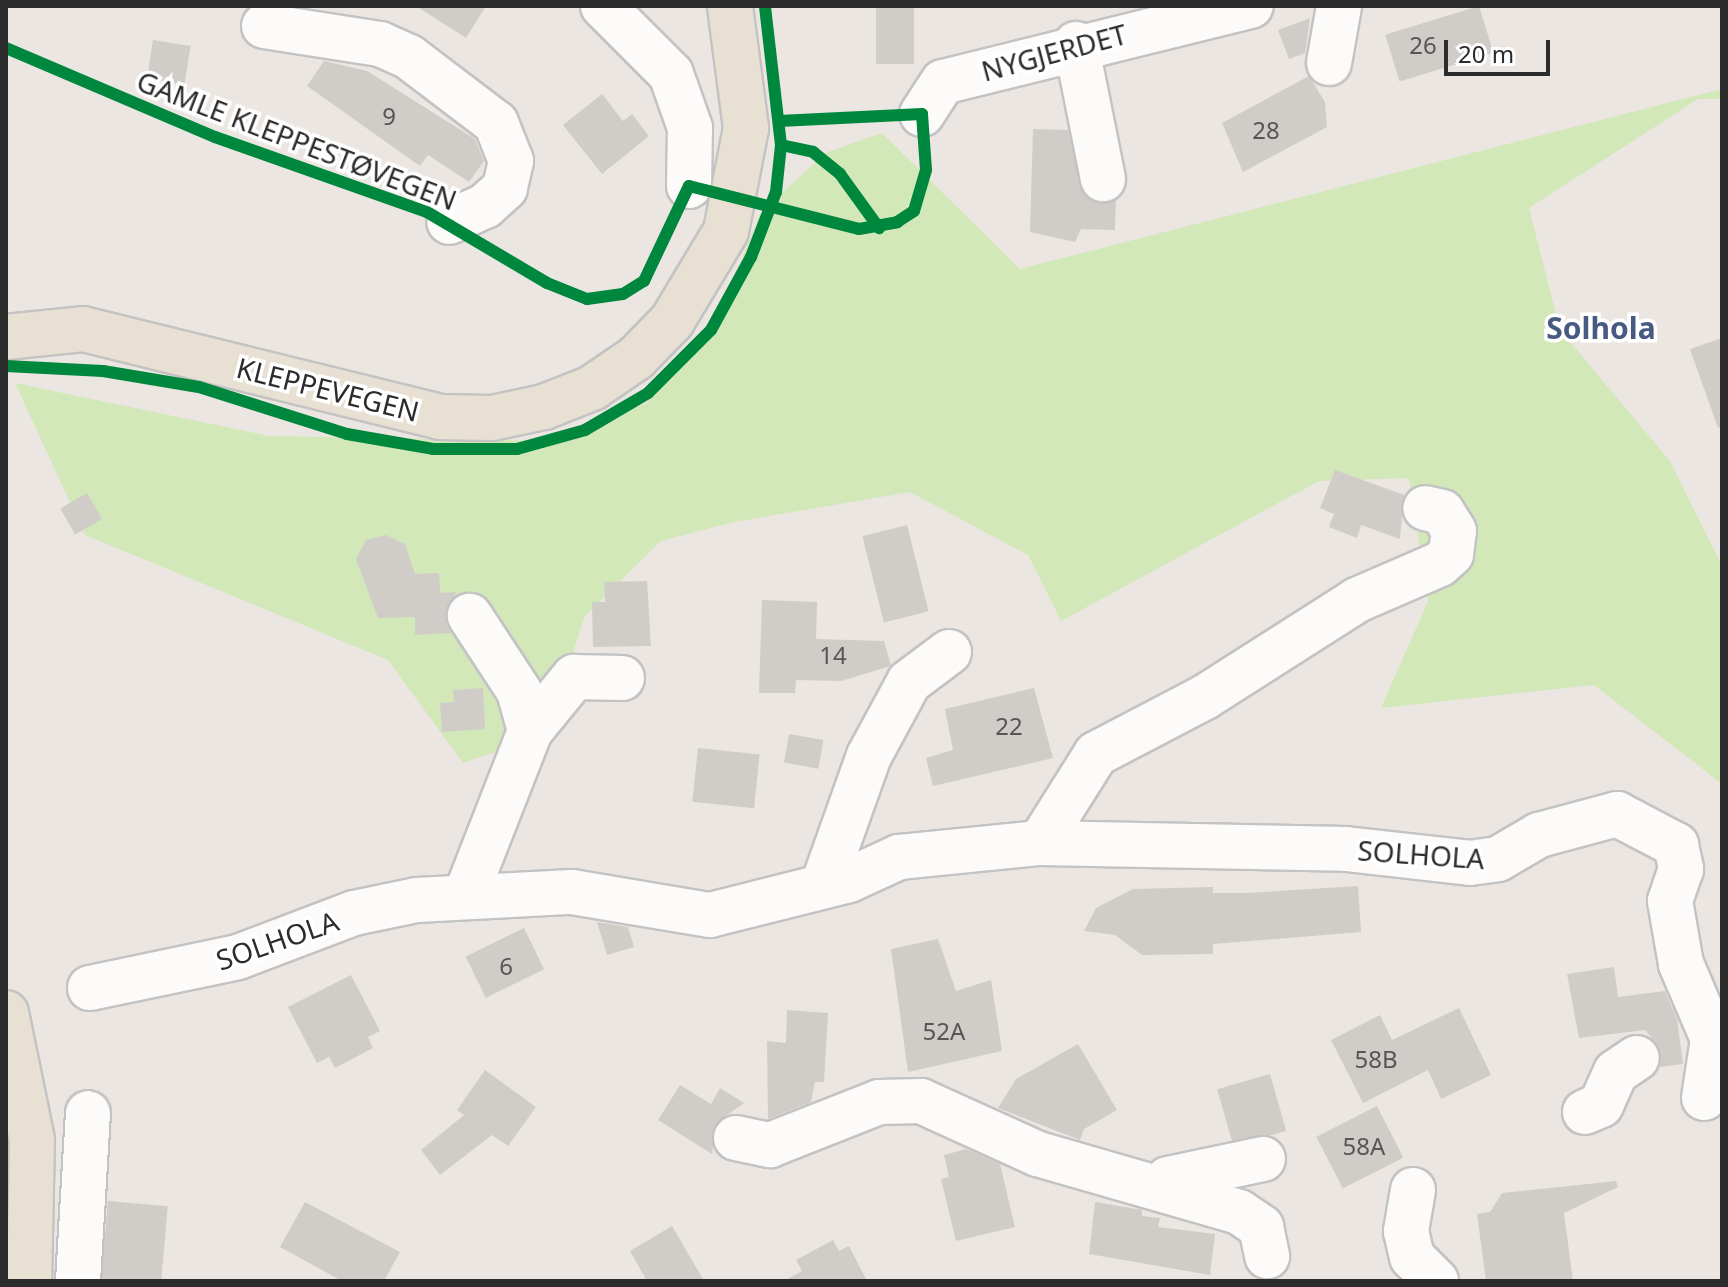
<!DOCTYPE html>
<html>
<head>
<meta charset="utf-8">
<style>
  body { margin:0 }
  #map { position:relative; width:1728px; height:1287px; overflow:hidden; background:#ebe6e1; font-family:"Noto Sans",sans-serif }
  div>[style] { position:absolute }
  [style*='--x'] { left:calc(var(--x)*1px); top:calc(var(--y)*1px); width:calc(var(--w)*1px); rotate:calc(var(--a)*1deg) }
  .green>* { inset:0; background:#d2e8b8 }
  .building>* { inset:0; background:#d0ccc8; transform-origin:0 0 }
  .roads { filter:drop-shadow(2px 0 #c4c3c3) drop-shadow(-2px 0 #c4c3c3) drop-shadow(0 2px #c4c3c3) drop-shadow(0 -2px #c4c3c3) }
  .minor>* { height:44px; margin:-22px; padding:0 22px; transform-origin:22px; border-radius:22px; background:#fcfbfa }
  .major>* { height:44px; margin:-22px; padding:0 22px; transform-origin:22px; border-radius:22px; background:#e8e0d3 }
  .cycleway>* { height:12px; margin:-6px; padding:0 6px; transform-origin:6px; border-radius:6px; background:#00873e }
  span { translate:-50% -50%; white-space:nowrap; text-align:center; line-height:1.15; -webkit-text-stroke:7px #fff; paint-order:stroke }
  .number-label { font-size:24px; color:#575655 }
  .number-label span { -webkit-text-stroke-width:0 }
  .street-label { font-size:28px; color:#2c2c2c }
  .neighbourhood-label { font-size:30px; color:#485a81; font-weight:700 }
  .frame { position:absolute; inset:0; border:8px solid #2c2c2c; pointer-events:none }
  .scale { position:absolute; left:1444px; top:40px; width:106px; height:36px; box-sizing:border-box; border:4px solid #2c2c2c; border-top:0; padding-left:10px; font-size:24px; line-height:28px; white-space:nowrap; color:#2c2c2c; -webkit-text-stroke:6px #fff; paint-order:stroke }
</style>
</head>
<body>
<div id="map">
  <div class="green">
    <i style="clip-path:polygon(1722px 89px,1722px 99px,1698px 99px,1529px 208px,1560px 330px,1670px 461px,1722px 566px,1722px 784px,1594px 685px,1381px 708px,1428px 601px,1409px 478px,1319px 481px,1061px 621px,1028px 555px,910px 492px,734px 522px,661px 541px,585px 616px,545px 735px,463px 763px,388px 660px,85px 535px,15px 383px,269px 436px,545px 441px,647px 403px,723px 307px,760px 214px,825px 153px,882px 133px,1020px 269px)"></i>
  </div>
  <div class="building">
    <i style="clip-path:polygon(416px 6px,486px 6px,466px 38px)"></i>
    <i style="left:876px;top:6px;width:38px;height:58px"></i>
    <i style="left:1479px;top:6px;width:49px;height:98px;rotate:73deg"></i>
    <i style="clip-path:polygon(1310px 18px,1305px 53px,1289px 59px,1278px 30px)"></i>
    <i style="left:153px;top:40px;width:38px;height:39px;rotate:9deg"></i>
    <i style="clip-path:polygon(324px 61px,367px 71px,475px 139px,484px 161px,469px 182px,428px 155px,420px 166px,307px 86px)"></i>
    <i style="clip-path:polygon(1309px 76px,1325px 102px,1327px 127px,1243px 172px,1222px 123px)"></i>
    <i style="clip-path:polygon(602px 94px,623px 121px,632px 114px,649px 136px,602px 174px,563px 125px)"></i>
    <i style="clip-path:polygon(1033px 129px,1068px 130px,1084px 195px,1096px 203px,1116px 199px,1115px 230px,1081px 229px,1075px 242px,1030px 232px)"></i>
    <i style="clip-path:polygon(1722px 338px,1722px 427px,1718px 428px,1690px 349px)"></i>
    <i style="clip-path:polygon(1335px 470px,1404px 495px,1400px 539px,1361px 525px,1357px 538px,1329px 527px,1334px 514px,1320px 508px)"></i>
    <i style="left:87px;top:493px;width:30px;height:31px;rotate:60deg"></i>
    <i style="left:907px;top:525px;width:89px;height:46px;rotate:76deg"></i>
    <i style="clip-path:polygon(386px 535px,405px 544px,415px 574px,439px 573px,440px 593px,456px 592px,445px 617px,452px 633px,415px 635px,415px 617px,378px 618px,356px 559px,366px 540px)"></i>
    <i style="clip-path:polygon(647px 581px,651px 646px,593px 647px,592px 602px,605px 602px,604px 582px)"></i>
    <i style="clip-path:polygon(762px 600px,817px 602px,816px 639px,884px 641px,891px 666px,841px 681px,796px 680px,795px 693px,759px 693px)"></i>
    <i style="clip-path:polygon(483px 688px,485px 729px,442px 732px,440px 703px,454px 702px,453px 690px)"></i>
    <i style="clip-path:polygon(1034px 688px,1053px 758px,933px 786px,926px 758px,953px 750px,945px 709px)"></i>
    <i style="left:789px;top:734px;width:35px;height:29px;rotate:10deg"></i>
    <i style="left:698px;top:748px;width:62px;height:54px;rotate:6deg"></i>
    <i style="clip-path:polygon(1358px 886px,1361px 932px,1213px 944px,1213px 954px,1142px 955px,1115px 935px,1084px 931px,1096px 908px,1133px 889px,1213px 887px,1213px 893px,1247px 893px)"></i>
    <i style="clip-path:polygon(597px 922px,628px 927px,634px 947px,607px 955px)"></i>
    <i style="left:524px;top:928px;width:46px;height:65px;rotate:64deg"></i>
    <i style="clip-path:polygon(938px 939px,956px 991px,991px 980px,1002px 1051px,908px 1072px,891px 949px)"></i>
    <i style="clip-path:polygon(1614px 967px,1618px 997px,1665px 991px,1677px 1019px,1683px 1064px,1660px 1067px,1658px 1045px,1645px 1030px,1579px 1038px,1567px 974px)"></i>
    <i style="clip-path:polygon(351px 975px,380px 1031px,368px 1037px,373px 1048px,335px 1068px,329px 1057px,317px 1063px,288px 1007px)"></i>
    <i style="clip-path:polygon(1459px 1008px,1491px 1075px,1441px 1099px,1428px 1070px,1363px 1103px,1331px 1040px,1380px 1015px,1392px 1040px)"></i>
    <i style="clip-path:polygon(787px 1010px,828px 1013px,824px 1082px,815px 1082px,811px 1102px,768px 1119px,767px 1041px,786px 1043px)"></i>
    <i style="clip-path:polygon(1078px 1044px,1117px 1110px,1084px 1129px,1080px 1140px,998px 1108px,1016px 1079px)"></i>
    <i style="clip-path:polygon(485px 1070px,536px 1107px,508px 1146px,492px 1135px,440px 1175px,421px 1150px,464px 1115px,457px 1110px)"></i>
    <i style="left:1270px;top:1074px;width:59px;height:55px;rotate:74deg"></i>
    <i style="clip-path:polygon(680px 1085px,711px 1104px,720px 1088px,744px 1103px,717px 1122px,712px 1154px,658px 1120px)"></i>
    <i style="left:1377px;top:1106px;width:58px;height:68px;rotate:63deg"></i>
    <i style="clip-path:polygon(966px 1149px,1000px 1164px,1015px 1227px,956px 1241px,941px 1179px,949px 1177px,944px 1155px)"></i>
    <i style="clip-path:polygon(1616px 1181px,1618px 1187px,1564px 1213px,1573px 1281px,1486px 1281px,1477px 1214px,1490px 1212px,1502px 1193px)"></i>
    <i style="left:108px;top:1201px;width:60px;height:80px;rotate:5deg"></i>
    <i style="clip-path:polygon(305px 1202px,400px 1252px,384px 1281px,342px 1281px,280px 1247px)"></i>
    <i style="clip-path:polygon(1095px 1202px,1142px 1210px,1142px 1216px,1160px 1218px,1158px 1227px,1215px 1234px,1210px 1275px,1089px 1254px)"></i>
    <i style="clip-path:polygon(672px 1226px,704px 1281px,647px 1281px,630px 1251px)"></i>
    <i style="clip-path:polygon(833px 1240px,839px 1251px,849px 1246px,867px 1281px,784px 1281px,802px 1271px,796px 1260px)"></i>
  </div>
  <div class="roads">
    <div class="minor">
      <i style="--x:603;--y:6;--w:96;--a:45"></i>
      <i style="--x:671;--y:74;--w:57;--a:70.6"></i>
      <i style="--x:690;--y:128;--w:58;--a:91"></i>
      <i style="--x:264;--y:26;--w:117;--a:8.8"></i>
      <i style="--x:380;--y:44;--w:32;--a:24"></i>
      <i style="--x:409;--y:57;--w:109;--a:37.2"></i>
      <i style="--x:496;--y:123;--w:41;--a:68.5"></i>
      <i style="--x:511;--y:161;--w:28;--a:103"></i>
      <i style="--x:505;--y:188;--w:27;--a:138"></i>
      <i style="--x:485;--y:206;--w:39;--a:156"></i>
      <i style="--x:1076;--y:44;--w:138;--a:78.7"></i>
      <i style="--x:1329;--y:63;--w:58;--a:-80"></i>
      <i style="--x:922;--y:114;--w:38;--a:-57"></i>
      <i style="--x:943;--y:82;--w:317;--a:-13.9"></i>
      <i style="--x:530;--y:731;--w:70;--a:-50.8"></i>
      <i style="--x:574;--y:677;--w:48;--a:1.2"></i>
      <i style="--x:1040;--y:843;--w:105;--a:-57.8"></i>
      <i style="--x:1096;--y:754;--w:123;--a:-27.6"></i>
      <i style="--x:1205;--y:697;--w:180;--a:-32.5"></i>
      <i style="--x:1357;--y:600;--w:90;--a:-23.4"></i>
      <i style="--x:1440;--y:564;--w:15;--a:-42"></i>
      <i style="--x:1451;--y:554;--w:23;--a:-83"></i>
      <i style="--x:1454;--y:531;--w:22;--a:-122"></i>
      <i style="--x:1442;--y:512;--w:17;--a:-167"></i>
      <i style="--x:823;--y:885;--w:137;--a:-70.4"></i>
      <i style="--x:869;--y:756;--w:84;--a:-61.6"></i>
      <i style="--x:909;--y:682;--w:50;--a:-36.9"></i>
      <i style="--x:465;--y:897;--w:178;--a:-68.6"></i>
      <i style="--x:530;--y:731;--w:41;--a:-105.4"></i>
      <i style="--x:519;--y:691;--w:90;--a:-123.2"></i>
      <i style="--x:90;--y:988;--w:151;--a:-11.8"></i>
      <i style="--x:238;--y:957;--w:124;--a:-20.8"></i>
      <i style="--x:354;--y:913;--w:64;--a:-11.7"></i>
      <i style="--x:417;--y:900;--w:155;--a:-3"></i>
      <i style="--x:572;--y:892;--w:140;--a:9.5"></i>
      <i style="--x:710;--y:915;--w:143;--a:-14.1"></i>
      <i style="--x:849;--y:880;--w:55;--a:-24.7"></i>
      <i style="--x:899;--y:857;--w:142;--a:-5.7"></i>
      <i style="--x:1040;--y:843;--w:306;--a:1.1"></i>
      <i style="--x:1346;--y:849;--w:125;--a:6.4"></i>
      <i style="--x:1470;--y:863;--w:28;--a:-8"></i>
      <i style="--x:1498;--y:859;--w:48;--a:-30.3"></i>
      <i style="--x:1539;--y:835;--w:81;--a:-15.1"></i>
      <i style="--x:1617;--y:814;--w:67;--a:27.7"></i>
      <i style="--x:1676;--y:845;--w:25;--a:78"></i>
      <i style="--x:1681;--y:869;--w:34;--a:109"></i>
      <i style="--x:1670;--y:901;--w:64;--a:80.1"></i>
      <i style="--x:1681;--y:964;--w:82;--a:66.9"></i>
      <i style="--x:1704;--y:1098;--w:60;--a:-81.3"></i>
      <i style="--x:1713;--y:1039;--w:10;--a:-24"></i>
      <i style="--x:1585;--y:1112;--w:17;--a:-24"></i>
      <i style="--x:1601;--y:1105;--w:36;--a:-66"></i>
      <i style="--x:1616;--y:1072;--w:25;--a:-34"></i>
      <i style="--x:736;--y:1138;--w:35;--a:12"></i>
      <i style="--x:770;--y:1145;--w:117;--a:-21.5"></i>
      <i style="--x:879;--y:1102;--w:42;--a:-1.4"></i>
      <i style="--x:921;--y:1101;--w:128;--a:24.4"></i>
      <i style="--x:1038;--y:1154;--w:209;--a:16.1"></i>
      <i style="--x:1239;--y:1212;--w:27;--a:34"></i>
      <i style="--x:1261;--y:1227;--w:30;--a:78"></i>
      <i style="--x:1163;--y:1189;--w:11;--a:-63"></i>
      <i style="--x:1168;--y:1179;--w:97;--a:-11.9"></i>
      <i style="--x:1413;--y:1190;--w:42;--a:99.7"></i>
      <i style="--x:1406;--y:1231;--w:27;--a:77"></i>
      <i style="--x:1412;--y:1257;--w:34;--a:45"></i>
      <i style="--x:78;--y:1281;--w:168;--a:-86.6"></i>
    </div>
    <div class="major">
      <i style="--x:6;--y:337;--w:77;--a:-5.9"></i>
      <i style="--x:83;--y:329;--w:368;--a:13.8"></i>
      <i style="--x:440;--y:417;--w:52;--a:1.1"></i>
      <i style="--x:492;--y:418;--w:53;--a:-11.9"></i>
      <i style="--x:544;--y:407;--w:52;--a:-21.6"></i>
      <i style="--x:592;--y:388;--w:53;--a:-34.3"></i>
      <i style="--x:636;--y:358;--w:52;--a:-45.8"></i>
      <i style="--x:672;--y:321;--w:105;--a:-59"></i>
      <i style="--x:726;--y:231;--w:105;--a:-79"></i>
      <i style="--x:746;--y:128;--w:123;--a:-97.5"></i>
      <i style="--x:6;--y:1013;--w:130;--a:78.4"></i>
      <i style="--x:32;--y:1140;--w:141;--a:91.2"></i>
    </div>
  </div>
  <div class="cycleway">
    <i style="--x:6;--y:48;--w:227;--a:23.1"></i>
    <i style="--x:215;--y:137;--w:225;--a:19.5"></i>
    <i style="--x:427;--y:212;--w:139;--a:30.6"></i>
    <i style="--x:547;--y:283;--w:43;--a:21.8"></i>
    <i style="--x:587;--y:299;--w:36;--a:-8"></i>
    <i style="--x:623;--y:294;--w:25;--a:-32"></i>
    <i style="--x:644;--y:281;--w:105;--a:-64.7"></i>
    <i style="--x:689;--y:186;--w:175;--a:14.2"></i>
    <i style="--x:859;--y:229;--w:39;--a:-10"></i>
    <i style="--x:897;--y:222;--w:20;--a:-33"></i>
    <i style="--x:914;--y:211;--w:43;--a:-73.7"></i>
    <i style="--x:926;--y:170;--w:56;--a:-94.1"></i>
    <i style="--x:922;--y:114;--w:143;--a:177.2"></i>
    <i style="--x:781;--y:145;--w:33;--a:12"></i>
    <i style="--x:813;--y:152;--w:35;--a:39"></i>
    <i style="--x:840;--y:174;--w:67;--a:54.2"></i>
    <i style="--x:6;--y:366;--w:97;--a:3"></i>
    <i style="--x:103;--y:371;--w:97;--a:9.5"></i>
    <i style="--x:199;--y:387;--w:155;--a:17.6"></i>
    <i style="--x:347;--y:434;--w:87;--a:9.9"></i>
    <i style="--x:433;--y:449;--w:84;--a:0"></i>
    <i style="--x:517;--y:449;--w:71;--a:-15.6"></i>
    <i style="--x:585;--y:430;--w:73;--a:-30.4"></i>
    <i style="--x:648;--y:393;--w:89;--a:-45"></i>
    <i style="--x:711;--y:330;--w:83;--a:-61.3"></i>
    <i style="--x:751;--y:257;--w:70;--a:-69"></i>
    <i style="--x:776;--y:192;--w:47;--a:-83.9"></i>
    <i style="--x:781;--y:145;--w:140;--a:-96.6"></i>
  </div>
  <div class="number-label">
    <span style="left:1423px;top:45px">26</span>
    <span style="left:389px;top:116px">9</span>
    <span style="left:1266px;top:130px">28</span>
    <span style="left:833px;top:655px">14</span>
    <span style="left:1009px;top:726px">22</span>
    <span style="left:506px;top:966px">6</span>
    <span style="left:944px;top:1031px">52A</span>
    <span style="left:1376px;top:1059px">58B</span>
    <span style="left:1364px;top:1146px">58A</span>
  </div>
  <div class="street-label">
    <span style="left:1054px;top:52px;rotate:-15deg">NYGJERDET</span>
    <span style="left:297px;top:140px;rotate:21deg">GAMLE KLEPPESTØVEGEN</span>
    <span style="left:328px;top:389px;rotate:14deg">KLEPPEVEGEN</span>
    <span style="left:1421px;top:854px;rotate:4deg">SOLHOLA</span>
    <span style="left:277px;top:940px;rotate:-19deg">SOLHOLA</span>
  </div>
  <div class="neighbourhood-label">
    <span style="left:1601px;top:328px">Solhola</span>
  </div>
  <div class="frame"></div>
  <div class="scale">20 m</div>
</div>
</body>
</html>
